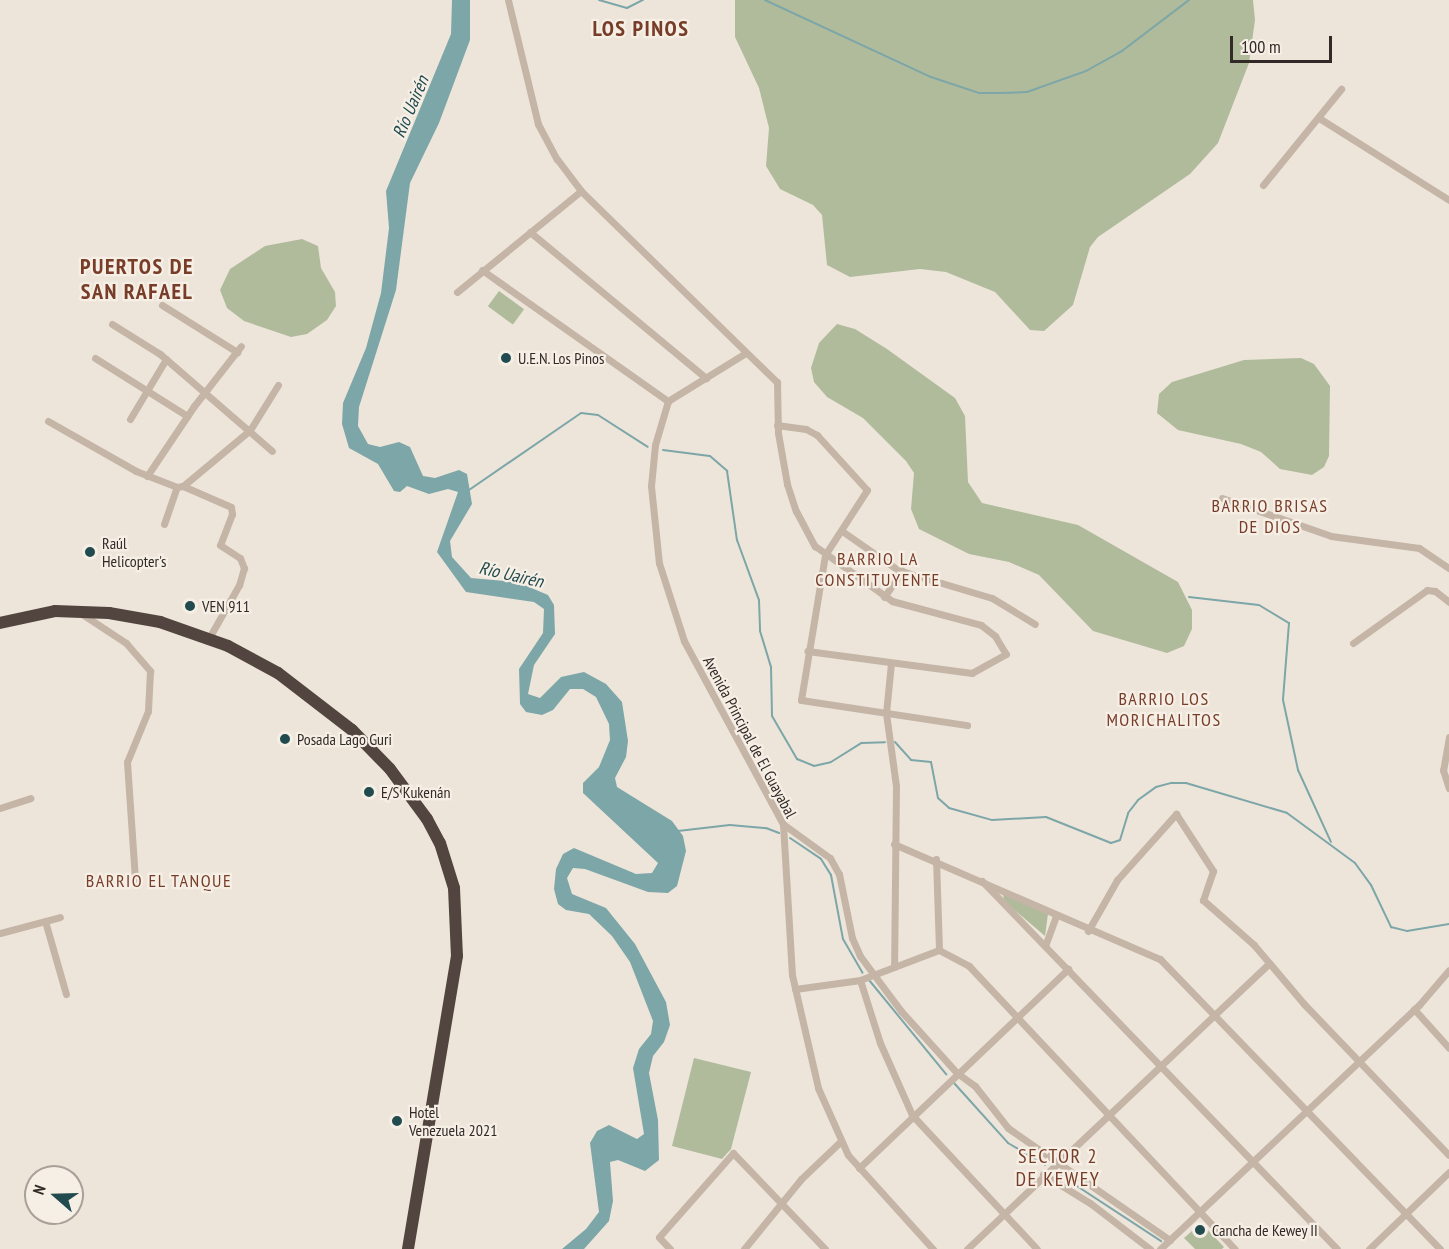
<!DOCTYPE html>
<html>
<head>
<meta charset="utf-8">
<style>
  body { margin:0 }
  #map { position:relative; width:1449px; height:1249px; overflow:hidden; background:#eee5da; font-family:"PT Sans Narrow",sans-serif }
  div>[style] { position:absolute }
  [style*='--x'] { left:calc(var(--x)*1px); top:calc(var(--y)*1px); width:calc(var(--w)*1px); rotate:calc(var(--a)*1deg) }
  .green>* { inset:0; background:#b0bb9c; transform-origin:0 0 }
  .water>* { inset:0; background:#7ca6a8 }
  .stream>* { height:2px; margin:-1px; padding:0 1px; transform-origin:1px; border-radius:1px; background:#7ca6a8 }
  .street>* { height:7px; margin:-3.5px; padding:0 3.5px; transform-origin:3.5px; border-radius:3.5px; background:#c5b5a7 }
  .highway>* { height:12px; margin:-6px; padding:0 6px; transform-origin:6px; border-radius:6px; background:#52453f }
  .dots>* { width:16px; height:16px; translate:-50% -50%; box-sizing:border-box; border:3px solid #f6efe5; border-radius:50% }
  span { translate:-50% -50%; white-space:nowrap; text-align:center; line-height:1.15; -webkit-text-stroke:4.5px #f6efe5; paint-order:stroke }
  .poi-label { font-size:16px; color:#322a27 }
  .left { translate:0 -50%; text-align:left }
  .street-label { font-size:16px; color:#322a27 }
  .water-label { font-size:18px; color:#214b4f; font-style:italic }
  .neighbourhood-label { font-size:18px; color:#783d29; letter-spacing:1.5px }
  .quarter-label { font-size:20px; color:#783d29; letter-spacing:1.5px }
  .district-label { font-size:22px; color:#783d29; font-weight:700; letter-spacing:1.5px }
  .north { position:absolute; left:24px; top:1165px; width:60px; height:60px; box-sizing:border-box; background:#f6efe5; border:2px solid #a8a099; border-radius:50%; rotate:290deg; font-size:16px; font-weight:700; line-height:24px; text-align:center; color:#322a27 }
  .north::after { content:''; display:block; margin:auto; width:21px; height:27px; background:#214b4f; clip-path:polygon(50% 0,100% 100%,50% 72%,0 100%) }
  .scale { position:absolute; left:1230px; top:36px; width:102px; height:27px; box-sizing:border-box; border:3px solid #322a27; border-top:0; padding-left:8px; font-size:18px; line-height:21px; white-space:nowrap; color:#322a27; -webkit-text-stroke:4px #f6efe5; paint-order:stroke }
</style>
</head>
<body>
<div id="map">
  <div class="green">
    <i style="clip-path:polygon(735px 0,1253px 0,1255px 20px,1249px 63px,1218px 143px,1190px 174px,1098px 237px,1090px 247px,1073px 305px,1044px 331px,1030px 330px,995px 292px,946px 272px,920px 269px,850px 277px,827px 265px,822px 215px,813px 205px,780px 189px,766px 166px,769px 128px,759px 88px,735px 37px)"></i>
    <i style="clip-path:polygon(302px 239px,318px 246px,321px 268px,335px 292px,336px 306px,327px 320px,307px 334px,291px 337px,244px 321px,227px 308px,220px 290px,230px 269px,265px 246px)"></i>
    <i style="left:499px;top:291px;width:31px;height:19px;rotate:36deg"></i>
    <i style="clip-path:polygon(837px 324px,855px 329px,887px 349px,955px 398px,965px 416px,968px 482px,982px 503px,1078px 525px,1178px 582px,1192px 610px,1192px 629px,1184px 646px,1167px 653px,1093px 631px,1039px 575px,1009px 562px,969px 554px,919px 529px,911px 509px,914px 473px,906px 461px,863px 418px,827px 397px,814px 382px,811px 368px,819px 343px)"></i>
    <i style="clip-path:polygon(1301px 358px,1314px 364px,1330px 386px,1329px 456px,1324px 467px,1312px 475px,1280px 469px,1261px 452px,1241px 444px,1178px 430px,1157px 413px,1159px 394px,1172px 382px,1244px 360px)"></i>
    <i style="clip-path:polygon(1003px 894px,1048px 914px,1045px 936px,1004px 901px)"></i>
    <i style="clip-path:polygon(694px 1058px,751px 1072px,731px 1149px,722px 1159px,672px 1146px)"></i>
    <i style="clip-path:polygon(1201px 1223px,1224px 1247px,1222px 1249px,1195px 1249px,1184px 1238px)"></i>
  </div>
  <div class="water">
    <i style="clip-path:polygon(452px 0,470px 0,470px 40px,439px 123px,410px 183px,396px 290px,359px 407px,358px 426px,368px 444px,380px 447px,399px 442px,410px 447px,423px 476px,435px 478px,459px 470px,467px 474px,472px 504px,450px 541px,452px 557px,471px 578px,517px 582px,548px 595px,554px 605px,555px 634px,534px 665px,528px 694px,540px 698px,561px 677px,584px 672px,606px 684px,622px 702px,628px 741px,626px 757px,615px 778px,617px 787px,672px 821px,683px 836px,686px 851px,677px 886px,668px 893px,648px 892px,585px 869px,573px 868px,567px 878px,572px 894px,606px 908px,635px 944px,666px 1002px,670px 1025px,664px 1042px,653px 1056px,649px 1073px,658px 1120px,659px 1160px,645px 1171px,618px 1160px,610px 1162px,613px 1201px,609px 1221px,584px 1249px,562px 1249px,586px 1229px,599px 1212px,590px 1143px,597px 1131px,609px 1125px,637px 1139px,644px 1134px,633px 1068px,639px 1049px,651px 1034px,653px 1021px,630px 962px,612px 936px,589px 914px,566px 910px,558px 904px,554px 889px,556px 869px,563px 854px,574px 848px,636px 874px,652px 873px,658px 863px,583px 793px,583px 783px,599px 767px,610px 740px,609px 724px,596px 697px,583px 689px,570px 689px,553px 710px,542px 715px,526px 712px,520px 704px,519px 669px,543px 633px,544px 609px,534px 602px,466px 592px,437px 552px,458px 492px,448px 489px,429px 494px,407px 486px,400px 492px,394px 491px,378px 464px,349px 448px,342px 424px,343px 403px,366px 348px,381px 293px,389px 228px,386px 191px,451px 34px)"></i>
  </div>
  <div class="stream">
    <i style="--x:599;--y:0;--w:29;--a:16"></i>
    <i style="--x:627;--y:8;--w:18;--a:-27"></i>
    <i style="--x:765;--y:0;--w:183;--a:24.9"></i>
    <i style="--x:931;--y:77;--w:51;--a:18.4"></i>
    <i style="--x:979;--y:93;--w:22;--a:0"></i>
    <i style="--x:1001;--y:93;--w:26;--a:-2"></i>
    <i style="--x:1027;--y:92;--w:63;--a:-19.6"></i>
    <i style="--x:1086;--y:71;--w:41;--a:-29.1"></i>
    <i style="--x:1122;--y:51;--w:84;--a:-37.3"></i>
    <i style="--x:663;--y:450;--w:47;--a:7.3"></i>
    <i style="--x:710;--y:456;--w:23;--a:41"></i>
    <i style="--x:727;--y:471;--w:70;--a:81.8"></i>
    <i style="--x:737;--y:540;--w:64;--a:69.9"></i>
    <i style="--x:759;--y:600;--w:31;--a:88"></i>
    <i style="--x:760;--y:631;--w:38;--a:73"></i>
    <i style="--x:771;--y:667;--w:49;--a:88.8"></i>
    <i style="--x:772;--y:716;--w:50;--a:59.8"></i>
    <i style="--x:797;--y:759;--w:18;--a:22"></i>
    <i style="--x:814;--y:766;--w:17;--a:-13"></i>
    <i style="--x:831;--y:762;--w:36;--a:-32"></i>
    <i style="--x:862;--y:743;--w:23;--a:-2"></i>
    <i style="--x:469;--y:490;--w:136;--a:-34.5"></i>
    <i style="--x:581;--y:413;--w:17;--a:7"></i>
    <i style="--x:598;--y:415;--w:59;--a:32.6"></i>
    <i style="--x:1189;--y:597;--w:70;--a:6.5"></i>
    <i style="--x:1259;--y:605;--w:35;--a:31"></i>
    <i style="--x:1289;--y:623;--w:77;--a:94.5"></i>
    <i style="--x:1283;--y:700;--w:72;--a:77.9"></i>
    <i style="--x:1298;--y:770;--w:79;--a:65.4"></i>
    <i style="--x:895;--y:742;--w:24;--a:48"></i>
    <i style="--x:911;--y:760;--w:20;--a:6"></i>
    <i style="--x:931;--y:762;--w:37;--a:79"></i>
    <i style="--x:938;--y:798;--w:15;--a:42"></i>
    <i style="--x:949;--y:808;--w:45;--a:15.6"></i>
    <i style="--x:992;--y:820;--w:54;--a:-3.2"></i>
    <i style="--x:1046;--y:817;--w:70;--a:21.8"></i>
    <i style="--x:1111;--y:843;--w:9;--a:-18"></i>
    <i style="--x:1120;--y:840;--w:28;--a:-73"></i>
    <i style="--x:1128;--y:813;--w:16;--a:-52"></i>
    <i style="--x:1138;--y:800;--w:22;--a:-36"></i>
    <i style="--x:1156;--y:787;--w:16;--a:-15"></i>
    <i style="--x:1171;--y:783;--w:15;--a:0"></i>
    <i style="--x:1186;--y:783;--w:105;--a:16.5"></i>
    <i style="--x:1287;--y:813;--w:84;--a:36.3"></i>
    <i style="--x:1355;--y:863;--w:27;--a:54"></i>
    <i style="--x:1371;--y:885;--w:47;--a:64.5"></i>
    <i style="--x:1391;--y:927;--w:16;--a:14"></i>
    <i style="--x:1407;--y:931;--w:43;--a:-9.5"></i>
    <i style="--x:678;--y:831;--w:52;--a:-6.6"></i>
    <i style="--x:730;--y:825;--w:36;--a:5"></i>
    <i style="--x:766;--y:828;--w:14;--a:21"></i>
    <i style="--x:790;--y:838;--w:37;--a:34"></i>
    <i style="--x:821;--y:859;--w:19;--a:58"></i>
    <i style="--x:831;--y:875;--w:65;--a:79.4"></i>
    <i style="--x:843;--y:939;--w:39;--a:60"></i>
    <i style="--x:869;--y:980;--w:122;--a:50.7"></i>
    <i style="--x:954;--y:1083;--w:81;--a:48"></i>
    <i style="--x:1008;--y:1143;--w:43;--a:30.7"></i>
    <i style="--x:1054;--y:1171;--w:128;--a:33.2"></i>
  </div>
  <div class="street">
    <i style="--x:508;--y:0;--w:128;--a:76.4"></i>
    <i style="--x:538;--y:124;--w:40;--a:62"></i>
    <i style="--x:557;--y:159;--w:40;--a:53"></i>
    <i style="--x:581;--y:191;--w:274;--a:44.3"></i>
    <i style="--x:777;--y:382;--w:51;--a:88.9"></i>
    <i style="--x:778;--y:433;--w:52;--a:80"></i>
    <i style="--x:787;--y:484;--w:28;--a:72"></i>
    <i style="--x:796;--y:511;--w:40;--a:62"></i>
    <i style="--x:815;--y:546;--w:95;--a:35.5"></i>
    <i style="--x:892;--y:601;--w:92;--a:15.1"></i>
    <i style="--x:981;--y:625;--w:18;--a:38"></i>
    <i style="--x:995;--y:636;--w:21;--a:59"></i>
    <i style="--x:1006;--y:654;--w:39;--a:151"></i>
    <i style="--x:972;--y:673;--w:166;--a:-172.4"></i>
    <i style="--x:1319;--y:118;--w:154;--a:32.2"></i>
    <i style="--x:1263;--y:185;--w:124;--a:-50.9"></i>
    <i style="--x:530;--y:232;--w:229;--a:39.7"></i>
    <i style="--x:482;--y:270;--w:228;--a:35.2"></i>
    <i style="--x:457;--y:292;--w:160;--a:-39.2"></i>
    <i style="--x:162;--y:305;--w:89;--a:32.1"></i>
    <i style="--x:112;--y:324;--w:57;--a:32"></i>
    <i style="--x:160;--y:354;--w:148;--a:40.9"></i>
    <i style="--x:744;--y:354;--w:89;--a:148.3"></i>
    <i style="--x:668;--y:401;--w:46;--a:106.5"></i>
    <i style="--x:655;--y:445;--w:41;--a:95.6"></i>
    <i style="--x:651;--y:486;--w:77;--a:84.1"></i>
    <i style="--x:659;--y:563;--w:82;--a:72.2"></i>
    <i style="--x:684;--y:641;--w:208;--a:61.6"></i>
    <i style="--x:783;--y:824;--w:151;--a:86.6"></i>
    <i style="--x:792;--y:975;--w:116;--a:77"></i>
    <i style="--x:818;--y:1088;--w:73;--a:65.9"></i>
    <i style="--x:848;--y:1155;--w:127;--a:47.9"></i>
    <i style="--x:95;--y:358;--w:109;--a:32.2"></i>
    <i style="--x:130;--y:419;--w:70;--a:-59"></i>
    <i style="--x:48;--y:421;--w:101;--a:29.6"></i>
    <i style="--x:136;--y:471;--w:44;--a:21.3"></i>
    <i style="--x:177;--y:487;--w:6;--a:-9"></i>
    <i style="--x:183;--y:486;--w:52;--a:23.6"></i>
    <i style="--x:231;--y:507;--w:7;--a:82"></i>
    <i style="--x:232;--y:514;--w:33;--a:111"></i>
    <i style="--x:220;--y:545;--w:24;--a:33"></i>
    <i style="--x:240;--y:558;--w:11;--a:68"></i>
    <i style="--x:244;--y:568;--w:18;--a:106"></i>
    <i style="--x:239;--y:585;--w:61;--a:119.5"></i>
    <i style="--x:777;--y:425;--w:29;--a:8"></i>
    <i style="--x:806;--y:429;--w:13;--a:29"></i>
    <i style="--x:817;--y:435;--w:74;--a:47.7"></i>
    <i style="--x:867;--y:490;--w:77;--a:122.9"></i>
    <i style="--x:825;--y:555;--w:147;--a:99.4"></i>
    <i style="--x:801;--y:700;--w:168;--a:8.6"></i>
    <i style="--x:147;--y:476;--w:84;--a:-56.1"></i>
    <i style="--x:194;--y:406;--w:76;--a:-51.9"></i>
    <i style="--x:183;--y:486;--w:87;--a:-39.9"></i>
    <i style="--x:250;--y:430;--w:53;--a:-58.1"></i>
    <i style="--x:1222;--y:498;--w:115;--a:19.2"></i>
    <i style="--x:1331;--y:536;--w:89;--a:7.8"></i>
    <i style="--x:1419;--y:548;--w:36;--a:34"></i>
    <i style="--x:164;--y:524;--w:39;--a:-71"></i>
    <i style="--x:842;--y:531;--w:68;--a:34.9"></i>
    <i style="--x:898;--y:570;--w:98;--a:16.6"></i>
    <i style="--x:992;--y:598;--w:50;--a:31.2"></i>
    <i style="--x:884;--y:597;--w:32;--a:-55"></i>
    <i style="--x:82;--y:614;--w:53;--a:33.4"></i>
    <i style="--x:126;--y:643;--w:37;--a:49"></i>
    <i style="--x:150;--y:671;--w:40;--a:92.9"></i>
    <i style="--x:148;--y:711;--w:55;--a:112.4"></i>
    <i style="--x:127;--y:762;--w:117;--a:86.1"></i>
    <i style="--x:1353;--y:643;--w:91;--a:-35.6"></i>
    <i style="--x:1427;--y:590;--w:8;--a:7"></i>
    <i style="--x:1435;--y:591;--w:18;--a:38"></i>
    <i style="--x:891;--y:663;--w:50;--a:95.7"></i>
    <i style="--x:886;--y:713;--w:74;--a:82.2"></i>
    <i style="--x:896;--y:786;--w:181;--a:90.6"></i>
    <i style="--x:1449;--y:737;--w:34;--a:100"></i>
    <i style="--x:1443;--y:770;--w:19;--a:72"></i>
    <i style="--x:0;--y:808;--w:32;--a:-18"></i>
    <i style="--x:783;--y:824;--w:58;--a:35.9"></i>
    <i style="--x:830;--y:858;--w:18;--a:61"></i>
    <i style="--x:839;--y:874;--w:65;--a:78.5"></i>
    <i style="--x:852;--y:938;--w:20;--a:66"></i>
    <i style="--x:860;--y:956;--w:69;--a:53.3"></i>
    <i style="--x:901;--y:1011;--w:84;--a:47.9"></i>
    <i style="--x:957;--y:1073;--w:22;--a:36"></i>
    <i style="--x:975;--y:1086;--w:53;--a:51.8"></i>
    <i style="--x:1008;--y:1128;--w:197;--a:34.7"></i>
    <i style="--x:894;--y:844;--w:290;--a:23.4"></i>
    <i style="--x:1160;--y:959;--w:403;--a:46"></i>
    <i style="--x:936;--y:859;--w:91;--a:88.1"></i>
    <i style="--x:982;--y:881;--w:511;--a:46.03"></i>
    <i style="--x:45;--y:921;--w:76;--a:74"></i>
    <i style="--x:1088;--y:931;--w:59;--a:-60.4"></i>
    <i style="--x:1117;--y:880;--w:89;--a:-48.2"></i>
    <i style="--x:1176;--y:814;--w:68;--a:57"></i>
    <i style="--x:1213;--y:871;--w:31;--a:109"></i>
    <i style="--x:1203;--y:900;--w:68;--a:41.4"></i>
    <i style="--x:1254;--y:945;--w:77;--a:49.7"></i>
    <i style="--x:1304;--y:1004;--w:209;--a:46.2"></i>
    <i style="--x:0;--y:933;--w:62;--a:-14.9"></i>
    <i style="--x:1045;--y:946;--w:32;--a:-70"></i>
    <i style="--x:939;--y:950;--w:34;--a:28"></i>
    <i style="--x:969;--y:966;--w:388;--a:46.8"></i>
    <i style="--x:860;--y:980;--w:66;--a:72.4"></i>
    <i style="--x:880;--y:1043;--w:79;--a:66"></i>
    <i style="--x:912;--y:1115;--w:183;--a:47"></i>
    <i style="--x:795;--y:989;--w:66;--a:-7.9"></i>
    <i style="--x:860;--y:980;--w:85;--a:-20.8"></i>
    <i style="--x:1414;--y:1009;--w:52;--a:48.1"></i>
    <i style="--x:859;--y:1168;--w:289;--a:-43.6"></i>
    <i style="--x:1043;--y:1174;--w:55;--a:31.7"></i>
    <i style="--x:1090;--y:1203;--w:76;--a:37.5"></i>
    <i style="--x:670;--y:1249;--w:16;--a:-133"></i>
    <i style="--x:659;--y:1237;--w:112;--a:-48.6"></i>
    <i style="--x:733;--y:1153;--w:133;--a:46.2"></i>
    <i style="--x:744;--y:1249;--w:90;--a:-50.8"></i>
    <i style="--x:801;--y:1179;--w:55;--a:-43.5"></i>
    <i style="--x:967;--y:1249;--w:415;--a:-43.4"></i>
    <i style="--x:1160;--y:1249;--w:356;--a:-43.3"></i>
    <i style="--x:1419;--y:1005;--w:46;--a:-49.4"></i>
    <i style="--x:1369;--y:1249;--w:111;--a:-43.9"></i>
  </div>
  <div class="highway">
    <i style="--x:0;--y:623;--w:56;--a:-12.3"></i>
    <i style="--x:55;--y:611;--w:54;--a:2.1"></i>
    <i style="--x:109;--y:613;--w:52;--a:10"></i>
    <i style="--x:160;--y:622;--w:72;--a:19.4"></i>
    <i style="--x:228;--y:646;--w:57;--a:28.4"></i>
    <i style="--x:278;--y:673;--w:93;--a:37.6"></i>
    <i style="--x:352;--y:730;--w:54;--a:45.7"></i>
    <i style="--x:390;--y:769;--w:62;--a:53.5"></i>
    <i style="--x:427;--y:819;--w:27;--a:62"></i>
    <i style="--x:440;--y:843;--w:47;--a:72.7"></i>
    <i style="--x:454;--y:888;--w:68;--a:87.5"></i>
    <i style="--x:457;--y:956;--w:297;--a:99.5"></i>
  </div>
  <div class="dots">
    <i style="left:506px;top:358px;background:#214b4f"></i>
    <i style="left:90px;top:552px;background:#214b4f"></i>
    <i style="left:190px;top:606px;background:#214b4f"></i>
    <i style="left:285px;top:739px;background:#214b4f"></i>
    <i style="left:369px;top:792px;background:#214b4f"></i>
    <i style="left:397px;top:1121px;background:#214b4f"></i>
    <i style="left:1200px;top:1230px;background:#214b4f"></i>
  </div>
  <div class="poi-label">
    <span class="left" style="left:518px;top:358px">U.E.N. Los Pinos</span>
    <span class="left" style="left:102px;top:552px">Raúl<br>Helicopter's</span>
    <span class="left" style="left:202px;top:606px">VEN 911</span>
    <span class="left" style="left:297px;top:739px">Posada Lago Guri</span>
    <span class="left" style="left:381px;top:792px">E/S Kukenán</span>
    <span class="left" style="left:409px;top:1121px">Hotel<br>Venezuela 2021</span>
    <span class="left" style="left:1212px;top:1230px">Cancha de Kewey II</span>
  </div>
  <div class="street-label">
    <span style="left:750px;top:737px;rotate:62deg">Avenida Principal de El Guayabal</span>
  </div>
  <div class="water-label">
    <span style="left:411px;top:107px;rotate:-67deg">Río Uairén</span>
    <span style="left:511px;top:575px;rotate:13deg">Río Uairén</span>
  </div>
  <div class="neighbourhood-label">
    <span style="left:1270px;top:517px">BARRIO BRISAS<br>DE DIOS</span>
    <span style="left:878px;top:570px">BARRIO LA<br>CONSTITUYENTE</span>
    <span style="left:1164px;top:710px">BARRIO LOS<br>MORICHALITOS</span>
    <span style="left:159px;top:881px">BARRIO EL TANQUE</span>
  </div>
  <div class="quarter-label">
    <span style="left:1058px;top:1168px">SECTOR 2<br>DE KEWEY</span>
  </div>
  <div class="district-label">
    <span style="left:641px;top:29px">LOS PINOS</span>
    <span style="left:137px;top:279px">PUERTOS DE<br>SAN RAFAEL</span>
  </div>
  <div class="north">N</div>
  <div class="scale">100 m</div>
</div>
</body>
</html>
